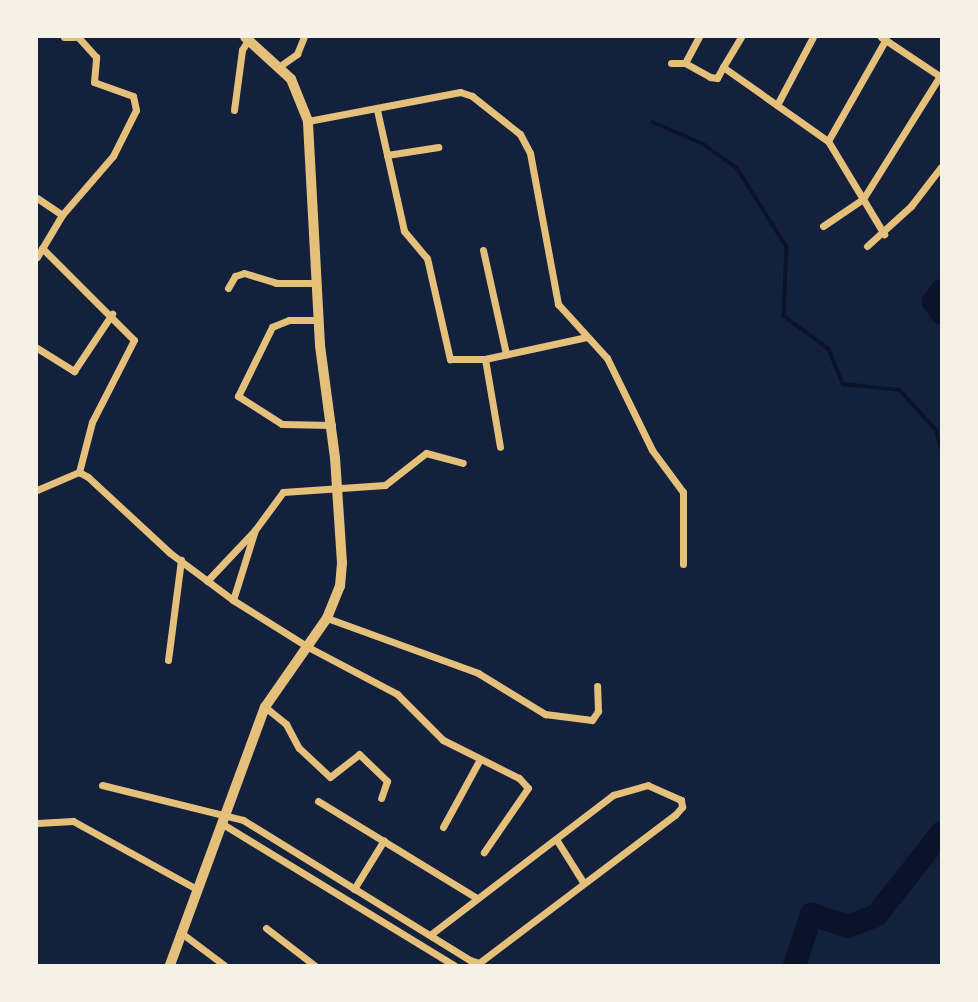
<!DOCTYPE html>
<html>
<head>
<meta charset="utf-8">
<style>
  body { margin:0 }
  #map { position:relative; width:978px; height:1002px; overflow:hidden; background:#14213d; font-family:"Noto Serif",serif }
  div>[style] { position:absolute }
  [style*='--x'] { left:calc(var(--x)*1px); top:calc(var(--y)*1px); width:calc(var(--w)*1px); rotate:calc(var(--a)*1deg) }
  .stream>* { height:3.5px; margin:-1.75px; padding:0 1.75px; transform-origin:1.75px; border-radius:1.75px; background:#0b132b }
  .river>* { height:23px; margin:-11.5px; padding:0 11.5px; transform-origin:11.5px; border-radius:11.5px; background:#0b132b }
  .minor>* { height:7px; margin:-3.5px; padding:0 3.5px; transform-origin:3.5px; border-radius:3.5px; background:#e5c07b }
  .secondary>* { height:10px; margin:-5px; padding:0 5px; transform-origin:5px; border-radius:5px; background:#e5c07b }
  span { translate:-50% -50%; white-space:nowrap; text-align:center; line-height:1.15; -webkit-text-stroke:7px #f6f1e7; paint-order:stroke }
  .frame { position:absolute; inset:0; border:38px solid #f6f1e7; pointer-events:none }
</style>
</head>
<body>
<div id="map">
  <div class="stream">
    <i style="--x:653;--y:122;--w:55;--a:23.7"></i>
    <i style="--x:703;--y:144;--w:42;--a:35.2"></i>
    <i style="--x:737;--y:168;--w:93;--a:57.7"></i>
    <i style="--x:787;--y:247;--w:69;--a:92.5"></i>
    <i style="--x:784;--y:316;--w:56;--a:36.3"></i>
    <i style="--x:829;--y:349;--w:38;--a:68"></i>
    <i style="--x:843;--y:384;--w:57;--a:6"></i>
    <i style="--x:900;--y:390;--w:55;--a:47.9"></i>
    <i style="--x:937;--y:431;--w:17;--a:77"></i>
  </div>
  <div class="river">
    <i style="--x:941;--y:290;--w:14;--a:126"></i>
    <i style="--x:933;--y:301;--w:14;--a:56"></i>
    <i style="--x:794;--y:965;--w:54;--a:-71.6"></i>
    <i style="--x:811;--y:914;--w:38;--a:18"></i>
    <i style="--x:847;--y:926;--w:31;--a:-21"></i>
    <i style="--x:876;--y:915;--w:105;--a:-51.9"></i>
  </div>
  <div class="minor">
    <i style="--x:64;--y:37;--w:11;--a:0"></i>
    <i style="--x:881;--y:37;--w:72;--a:33.7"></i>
    <i style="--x:671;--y:63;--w:14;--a:0"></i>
    <i style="--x:685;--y:63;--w:29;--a:29"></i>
    <i style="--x:710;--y:77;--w:7;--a:8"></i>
    <i style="--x:717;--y:78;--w:13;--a:-61"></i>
    <i style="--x:723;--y:67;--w:128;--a:35.2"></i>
    <i style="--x:828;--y:141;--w:109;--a:58.9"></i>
    <i style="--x:685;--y:63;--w:30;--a:-62"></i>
    <i style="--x:280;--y:66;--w:21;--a:-35"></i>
    <i style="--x:297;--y:54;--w:18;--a:-68"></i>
    <i style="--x:723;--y:67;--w:35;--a:-59"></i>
    <i style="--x:777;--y:105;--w:77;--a:-62.1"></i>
    <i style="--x:234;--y:110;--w:61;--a:-82.4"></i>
    <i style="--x:242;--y:50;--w:12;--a:-59"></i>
    <i style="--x:377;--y:110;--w:124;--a:77.4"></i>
    <i style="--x:404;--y:231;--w:35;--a:50"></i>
    <i style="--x:427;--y:258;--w:104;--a:77.2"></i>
    <i style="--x:450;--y:359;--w:35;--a:0"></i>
    <i style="--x:485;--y:359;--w:104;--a:-12.2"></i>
    <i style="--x:308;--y:121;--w:155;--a:-10.8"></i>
    <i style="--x:460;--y:92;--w:13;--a:18"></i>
    <i style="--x:472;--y:96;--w:61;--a:38.4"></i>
    <i style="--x:520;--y:134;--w:21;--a:62"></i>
    <i style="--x:530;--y:153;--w:154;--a:79.5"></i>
    <i style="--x:558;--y:304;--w:73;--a:47.8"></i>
    <i style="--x:607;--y:358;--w:102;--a:63.9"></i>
    <i style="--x:652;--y:450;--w:52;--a:53.6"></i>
    <i style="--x:683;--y:492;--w:72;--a:90"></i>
    <i style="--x:828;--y:141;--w:117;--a:-60.4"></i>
    <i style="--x:387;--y:155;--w:52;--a:-8.9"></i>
    <i style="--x:37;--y:198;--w:30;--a:34"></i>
    <i style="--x:823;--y:226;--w:48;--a:-34"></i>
    <i style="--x:863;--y:199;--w:145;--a:-58"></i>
    <i style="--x:867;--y:246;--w:59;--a:-42.3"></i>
    <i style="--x:911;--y:206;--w:49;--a:-52.4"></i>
    <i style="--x:42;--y:248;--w:130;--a:45"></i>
    <i style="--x:134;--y:340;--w:92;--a:117.1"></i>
    <i style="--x:92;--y:422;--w:52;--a:104.6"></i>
    <i style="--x:483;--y:250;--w:107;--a:77.5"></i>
    <i style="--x:37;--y:257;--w:49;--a:-59.2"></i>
    <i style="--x:62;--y:215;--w:78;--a:-49.2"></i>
    <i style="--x:113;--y:156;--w:51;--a:-63.4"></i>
    <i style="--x:136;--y:110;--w:14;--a:-102"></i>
    <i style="--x:133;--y:96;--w:41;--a:-160.3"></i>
    <i style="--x:94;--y:82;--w:25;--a:-85"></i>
    <i style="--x:96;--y:57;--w:27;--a:-132"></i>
    <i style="--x:228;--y:288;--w:14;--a:-60"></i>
    <i style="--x:235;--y:276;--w:9;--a:-18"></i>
    <i style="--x:244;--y:273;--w:34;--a:17"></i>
    <i style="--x:276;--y:283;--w:41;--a:0"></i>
    <i style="--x:319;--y:320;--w:30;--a:180"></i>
    <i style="--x:289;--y:320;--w:18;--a:158"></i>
    <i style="--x:272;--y:327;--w:77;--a:116.2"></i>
    <i style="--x:238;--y:396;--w:52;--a:32.5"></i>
    <i style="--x:282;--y:424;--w:50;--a:1.1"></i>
    <i style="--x:37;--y:348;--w:44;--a:31.9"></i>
    <i style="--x:74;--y:371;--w:69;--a:-56.3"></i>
    <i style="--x:485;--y:359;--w:89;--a:80.3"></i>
    <i style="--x:37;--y:490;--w:46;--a:-23.2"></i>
    <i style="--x:79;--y:472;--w:10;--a:29"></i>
    <i style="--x:88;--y:477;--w:112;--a:42.8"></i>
    <i style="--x:170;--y:553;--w:79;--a:36.7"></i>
    <i style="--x:233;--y:600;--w:89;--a:32.1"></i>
    <i style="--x:308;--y:647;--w:101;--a:27.8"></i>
    <i style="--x:397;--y:694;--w:65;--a:45"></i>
    <i style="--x:443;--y:740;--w:85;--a:26.6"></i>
    <i style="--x:519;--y:778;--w:13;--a:48"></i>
    <i style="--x:528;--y:788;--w:78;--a:124.5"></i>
    <i style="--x:207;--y:581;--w:70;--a:-46.7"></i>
    <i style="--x:255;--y:530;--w:47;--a:-53.6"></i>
    <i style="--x:283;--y:492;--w:102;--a:-3.9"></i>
    <i style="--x:385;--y:485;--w:52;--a:-38"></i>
    <i style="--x:426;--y:453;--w:38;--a:15"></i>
    <i style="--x:233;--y:600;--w:73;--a:-72.6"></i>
    <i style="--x:327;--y:618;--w:161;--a:20"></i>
    <i style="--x:478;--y:673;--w:79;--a:31.5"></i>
    <i style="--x:545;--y:714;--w:47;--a:7.3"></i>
    <i style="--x:592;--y:720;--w:11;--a:-56"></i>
    <i style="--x:598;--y:711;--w:25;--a:-92"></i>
    <i style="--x:168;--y:660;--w:101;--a:-82.6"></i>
    <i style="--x:265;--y:707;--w:27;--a:39"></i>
    <i style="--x:286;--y:724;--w:27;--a:62"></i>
    <i style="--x:299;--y:748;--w:42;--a:43.1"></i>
    <i style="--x:330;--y:777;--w:37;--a:-38"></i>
    <i style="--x:359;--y:754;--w:39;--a:44"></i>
    <i style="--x:387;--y:781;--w:18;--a:109"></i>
    <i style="--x:102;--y:785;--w:145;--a:13.9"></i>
    <i style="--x:243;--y:820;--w:267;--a:31.7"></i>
    <i style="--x:470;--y:960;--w:9;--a:18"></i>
    <i style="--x:479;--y:963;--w:246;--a:-37.1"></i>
    <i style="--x:675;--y:815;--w:11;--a:-49"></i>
    <i style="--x:682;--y:807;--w:7;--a:-98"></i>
    <i style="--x:681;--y:800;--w:36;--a:-156"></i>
    <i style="--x:648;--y:785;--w:36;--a:164"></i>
    <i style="--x:613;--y:795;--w:230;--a:142.6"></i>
    <i style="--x:318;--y:801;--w:186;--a:31.4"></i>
    <i style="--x:37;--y:823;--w:36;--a:-3"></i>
    <i style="--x:73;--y:821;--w:139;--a:28.8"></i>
    <i style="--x:221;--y:823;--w:273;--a:31.4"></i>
    <i style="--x:443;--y:827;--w:77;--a:-61.4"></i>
    <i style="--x:556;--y:839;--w:51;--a:57.9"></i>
    <i style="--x:354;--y:889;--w:57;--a:-58.5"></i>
    <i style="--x:266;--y:928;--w:61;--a:37.6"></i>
    <i style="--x:180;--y:932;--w:55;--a:36.9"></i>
  </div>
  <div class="secondary">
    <i style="--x:170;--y:965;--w:275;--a:-69.8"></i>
    <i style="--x:265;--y:707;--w:108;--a:-55.1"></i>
    <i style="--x:327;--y:618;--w:35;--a:-68"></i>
    <i style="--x:340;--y:586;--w:23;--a:-85"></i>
    <i style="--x:342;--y:563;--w:105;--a:-93.8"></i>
    <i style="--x:335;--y:458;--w:114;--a:-97.6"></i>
    <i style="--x:320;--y:345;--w:224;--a:-93.1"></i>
    <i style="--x:308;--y:121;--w:45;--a:-112"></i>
    <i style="--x:291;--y:79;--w:62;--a:-137.6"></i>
  </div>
  <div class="frame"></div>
</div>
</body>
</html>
